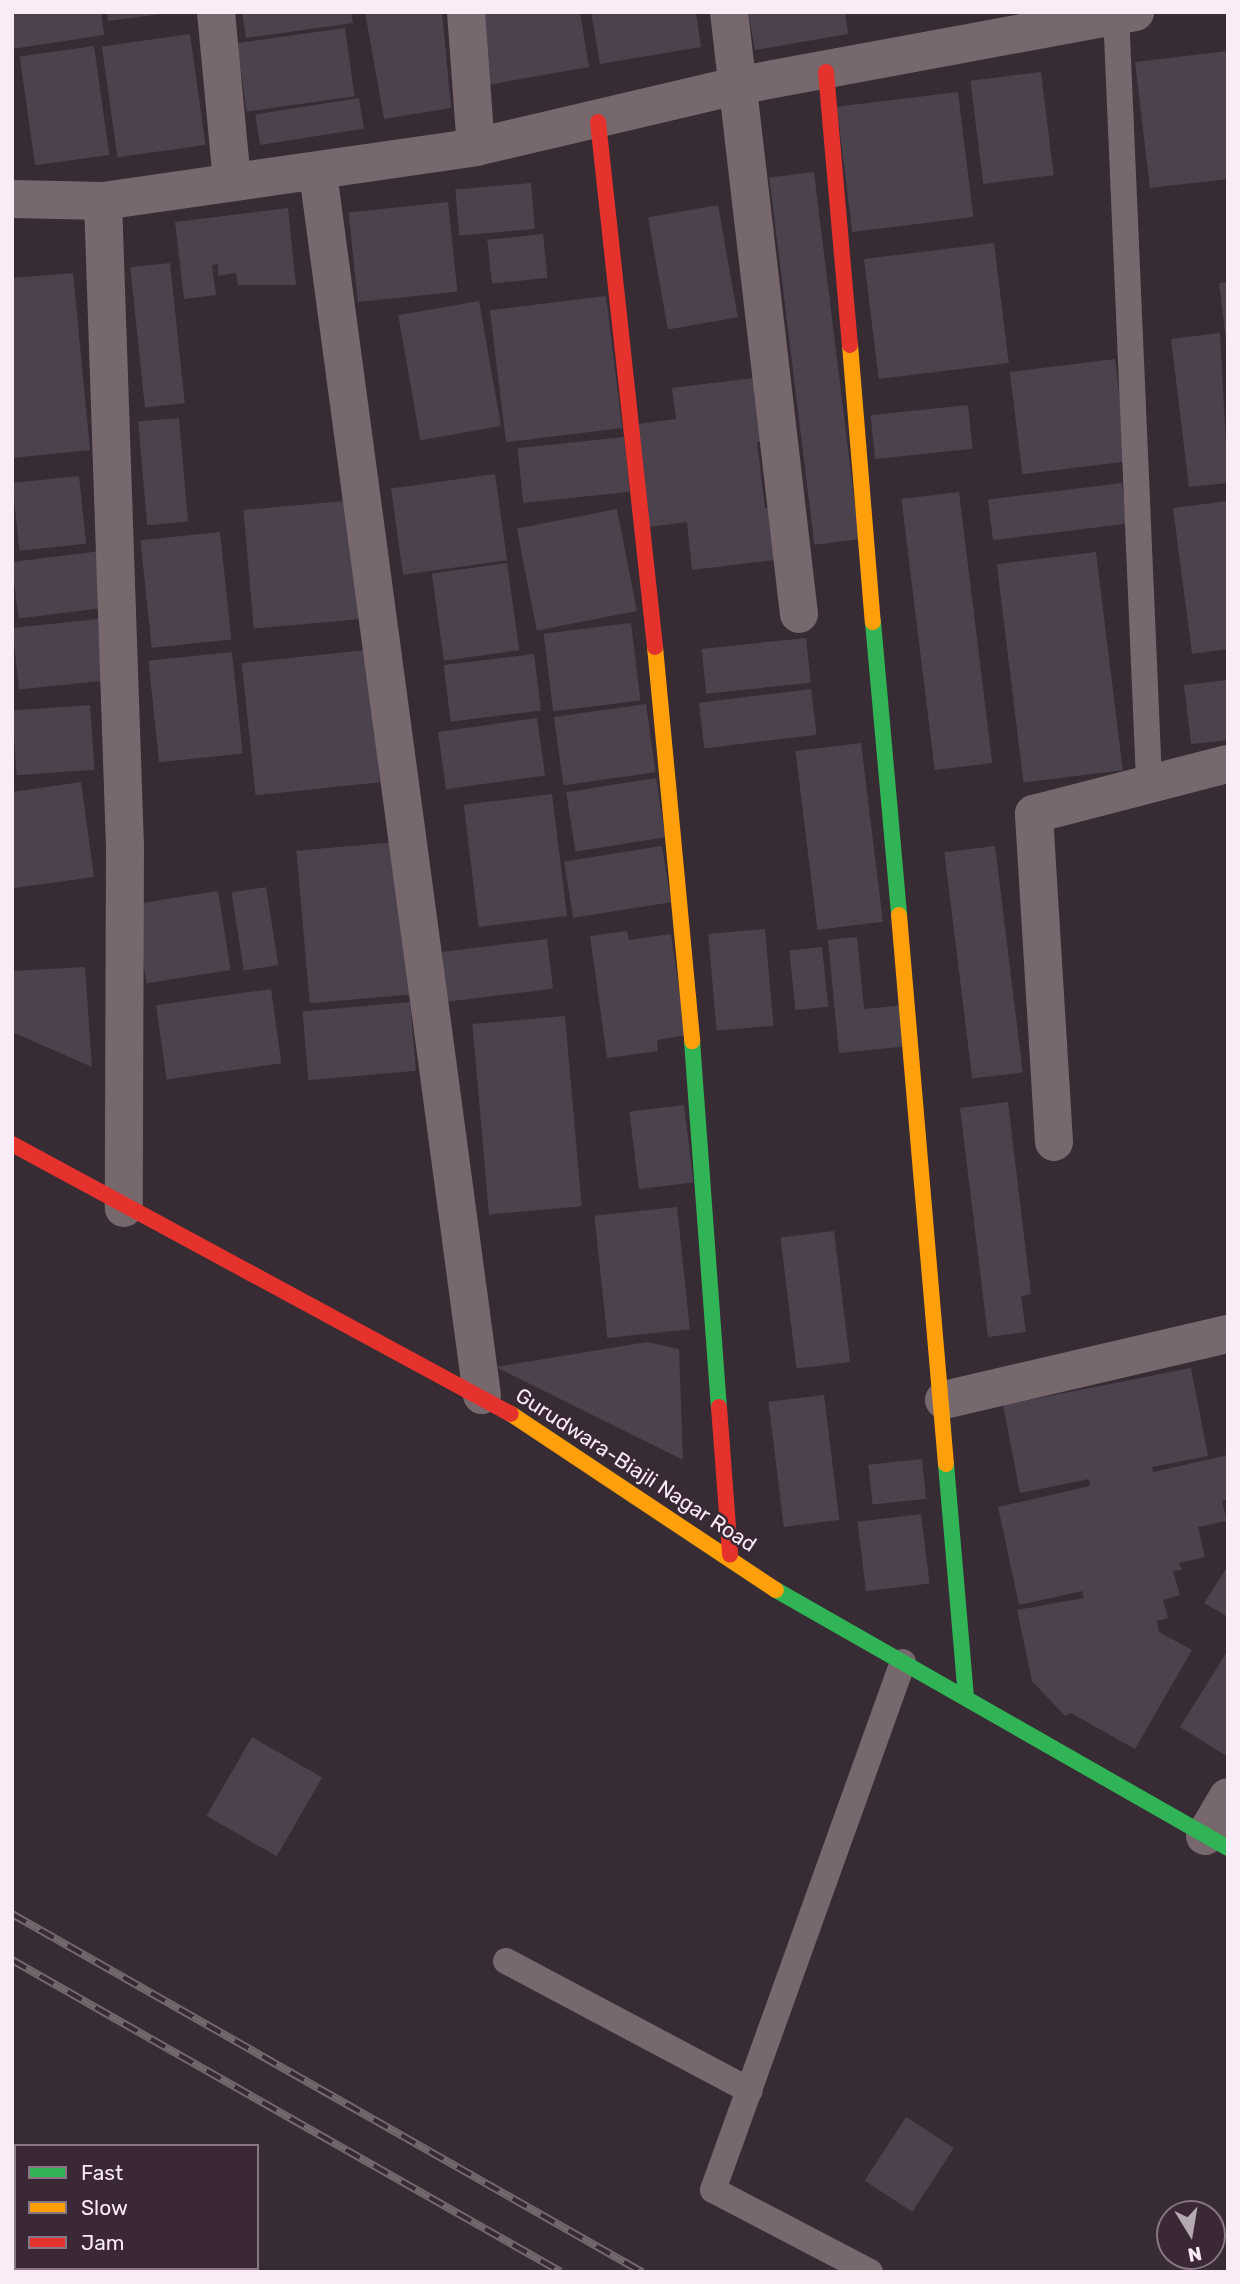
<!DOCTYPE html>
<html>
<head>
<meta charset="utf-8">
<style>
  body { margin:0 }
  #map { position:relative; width:1240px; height:2284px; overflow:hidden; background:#372c34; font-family:Rubik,sans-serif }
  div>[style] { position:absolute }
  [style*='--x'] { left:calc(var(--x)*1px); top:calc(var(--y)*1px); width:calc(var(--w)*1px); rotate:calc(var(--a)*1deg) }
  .building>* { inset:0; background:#4b424e; transform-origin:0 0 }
  .lane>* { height:26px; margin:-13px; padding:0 13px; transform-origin:13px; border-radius:13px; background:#77686e }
  .street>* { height:38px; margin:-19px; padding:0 19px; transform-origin:19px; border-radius:19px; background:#77686e }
  .fast>* { height:16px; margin:-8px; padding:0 8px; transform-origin:8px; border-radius:8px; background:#30b455 }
  .slow>* { height:16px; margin:-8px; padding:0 8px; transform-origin:8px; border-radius:8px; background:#ff9f0a }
  .jam>* { height:16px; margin:-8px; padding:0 8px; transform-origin:8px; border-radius:8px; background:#e5322d }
  .rail>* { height:8px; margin-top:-4px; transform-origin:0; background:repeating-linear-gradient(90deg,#3b2837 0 16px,#73686e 0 32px); box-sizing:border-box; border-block:2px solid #73686e }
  span { translate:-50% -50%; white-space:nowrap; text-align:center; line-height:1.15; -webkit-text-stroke:5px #3b2837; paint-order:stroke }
  .street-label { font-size:21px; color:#f9ecf6 }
  .frame { position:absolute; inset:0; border:14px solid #f9ecf6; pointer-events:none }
  .legend { position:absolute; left:14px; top:2144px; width:245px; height:126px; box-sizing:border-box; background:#3b2837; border:2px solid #877683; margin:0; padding:9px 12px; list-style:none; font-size:21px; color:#f9ecf6 }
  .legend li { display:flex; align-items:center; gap:14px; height:35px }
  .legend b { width:35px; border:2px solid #877683 }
  .north { position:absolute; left:1156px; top:2200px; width:70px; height:70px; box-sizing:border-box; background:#3b2837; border:2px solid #877683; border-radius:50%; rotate:169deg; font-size:19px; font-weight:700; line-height:28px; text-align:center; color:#f9ecf6 }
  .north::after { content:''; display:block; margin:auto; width:24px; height:32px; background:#b5a9b2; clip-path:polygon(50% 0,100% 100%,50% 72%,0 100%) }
</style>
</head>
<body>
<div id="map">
  <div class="building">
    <i style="clip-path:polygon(12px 12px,101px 12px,104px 35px,12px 49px)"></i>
    <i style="clip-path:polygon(107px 12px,161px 12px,161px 14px,108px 21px)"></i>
    <i style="clip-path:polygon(242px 12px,351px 12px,353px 23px,246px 38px)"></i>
    <i style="clip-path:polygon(365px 12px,442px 12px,451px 108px,384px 119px)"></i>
    <i style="clip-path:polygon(475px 12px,580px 12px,589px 67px,487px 85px)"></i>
    <i style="clip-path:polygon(591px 12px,696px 12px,701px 47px,600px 64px)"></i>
    <i style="clip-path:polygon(748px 12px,845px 12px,848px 34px,755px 50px)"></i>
    <i style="left:345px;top:28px;width:69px;height:109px;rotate:82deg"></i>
    <i style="left:190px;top:34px;width:112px;height:89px;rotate:82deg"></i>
    <i style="left:94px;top:46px;width:110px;height:75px;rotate:82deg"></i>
    <i style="clip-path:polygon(1228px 51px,1228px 179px,1150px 188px,1135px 62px)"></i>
    <i style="left:1041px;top:72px;width:104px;height:71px;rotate:83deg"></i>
    <i style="left:958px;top:92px;width:126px;height:122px;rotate:83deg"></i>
    <i style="left:359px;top:98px;width:31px;height:105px;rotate:81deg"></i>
    <i style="left:814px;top:172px;width:370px;height:45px;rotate:83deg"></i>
    <i style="left:531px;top:183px;width:46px;height:76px;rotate:85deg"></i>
    <i style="left:448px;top:202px;width:90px;height:100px;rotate:84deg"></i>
    <i style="left:718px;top:205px;width:114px;height:71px;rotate:80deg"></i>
    <i style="clip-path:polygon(288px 208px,296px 285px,238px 285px,236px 273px,218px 276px,218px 264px,212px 265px,216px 295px,184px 299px,175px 222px)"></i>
    <i style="left:543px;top:234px;width:44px;height:56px;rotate:84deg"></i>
    <i style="left:994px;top:243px;width:121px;height:131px;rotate:83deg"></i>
    <i style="left:170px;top:263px;width:141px;height:40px;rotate:84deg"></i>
    <i style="clip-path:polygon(73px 273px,90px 450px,12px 458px,12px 278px)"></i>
    <i style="clip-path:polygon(1228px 282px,1228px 340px,1226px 340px,1219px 283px)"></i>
    <i style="left:606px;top:296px;width:133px;height:117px;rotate:83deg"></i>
    <i style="left:479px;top:301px;width:127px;height:82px;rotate:80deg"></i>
    <i style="clip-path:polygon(1220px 333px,1228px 483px,1189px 487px,1171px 339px)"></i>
    <i style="left:1115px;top:359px;width:103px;height:106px;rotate:83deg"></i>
    <i style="clip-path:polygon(761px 377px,769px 441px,757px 442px,765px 508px,777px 507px,783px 559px,692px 570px,687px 522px,649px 527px,637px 424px,676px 419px,672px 388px)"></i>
    <i style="left:968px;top:405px;width:44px;height:98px;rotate:84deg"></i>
    <i style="left:179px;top:418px;width:104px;height:41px;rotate:85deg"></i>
    <i style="left:624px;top:437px;width:55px;height:107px;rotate:84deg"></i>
    <i style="left:495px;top:474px;width:87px;height:105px;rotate:82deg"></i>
    <i style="left:79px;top:476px;width:68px;height:67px;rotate:84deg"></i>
    <i style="left:1122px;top:483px;width:41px;height:135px;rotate:83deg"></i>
    <i style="left:959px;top:492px;width:273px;height:58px;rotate:83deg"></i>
    <i style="left:357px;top:500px;width:119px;height:114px;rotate:85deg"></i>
    <i style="clip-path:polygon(1228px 501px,1228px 649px,1192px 654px,1173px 508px)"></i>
    <i style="left:617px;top:509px;width:104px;height:102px;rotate:79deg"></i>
    <i style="left:220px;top:532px;width:108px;height:80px;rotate:84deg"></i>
    <i style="left:101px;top:551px;width:57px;height:90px;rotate:83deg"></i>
    <i style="left:1096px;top:552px;width:220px;height:100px;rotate:83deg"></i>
    <i style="left:507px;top:563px;width:88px;height:76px;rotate:82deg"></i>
    <i style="left:107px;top:618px;width:62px;height:95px;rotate:84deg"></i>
    <i style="left:631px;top:623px;width:78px;height:88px;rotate:83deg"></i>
    <i style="left:806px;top:638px;width:45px;height:105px;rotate:84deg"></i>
    <i style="left:366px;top:650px;width:133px;height:125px;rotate:84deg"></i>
    <i style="left:232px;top:652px;width:102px;height:84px;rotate:84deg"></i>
    <i style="left:534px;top:654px;width:57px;height:91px;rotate:83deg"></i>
    <i style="clip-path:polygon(1228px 680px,1228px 740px,1191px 744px,1184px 685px)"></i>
    <i style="left:811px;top:689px;width:46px;height:113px;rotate:83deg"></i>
    <i style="left:646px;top:704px;width:69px;height:93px;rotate:82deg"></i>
    <i style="left:90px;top:705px;width:65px;height:78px;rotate:86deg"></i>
    <i style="left:537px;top:718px;width:58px;height:100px;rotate:82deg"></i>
    <i style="left:861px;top:743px;width:180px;height:66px;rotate:83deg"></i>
    <i style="left:656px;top:778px;width:60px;height:91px;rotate:81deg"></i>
    <i style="clip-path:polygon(81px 782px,94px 877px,14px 888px,12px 792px)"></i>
    <i style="left:552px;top:794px;width:123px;height:89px;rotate:83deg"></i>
    <i style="left:397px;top:842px;width:153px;height:101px;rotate:85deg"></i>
    <i style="left:662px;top:846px;width:57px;height:99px;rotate:81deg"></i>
    <i style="left:995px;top:846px;width:228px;height:51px;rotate:83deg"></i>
    <i style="left:266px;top:887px;width:79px;height:35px;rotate:81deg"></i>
    <i style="left:218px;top:891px;width:80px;height:85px;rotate:81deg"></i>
    <i style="left:765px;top:929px;width:97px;height:57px;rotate:85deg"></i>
    <i style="clip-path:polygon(627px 931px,629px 940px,671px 934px,686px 1035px,657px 1040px,658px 1051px,607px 1058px,590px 936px)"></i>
    <i style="clip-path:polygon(857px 937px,864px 1009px,906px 1005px,910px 1046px,839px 1053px,828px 940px)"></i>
    <i style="left:547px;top:939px;width:50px;height:109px;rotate:83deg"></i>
    <i style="left:822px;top:947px;width:60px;height:33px;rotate:84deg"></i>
    <i style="clip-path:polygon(85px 967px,92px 1067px,12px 1032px,12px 971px)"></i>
    <i style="left:271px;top:989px;width:75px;height:116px;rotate:82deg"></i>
    <i style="left:410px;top:1002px;width:69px;height:108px;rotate:85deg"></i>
    <i style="left:565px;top:1016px;width:191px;height:93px;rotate:85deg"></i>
    <i style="clip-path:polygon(1008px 1102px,1031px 1294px,1021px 1296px,1026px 1332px,988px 1337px,960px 1108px)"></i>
    <i style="left:684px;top:1105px;width:78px;height:55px;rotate:83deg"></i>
    <i style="left:677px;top:1207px;width:123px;height:83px;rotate:84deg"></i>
    <i style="left:834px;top:1231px;width:132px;height:54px;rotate:83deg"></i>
    <i style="clip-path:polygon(647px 1342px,679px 1349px,683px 1460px,496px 1367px)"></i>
    <i style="clip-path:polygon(1191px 1368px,1208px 1456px,1152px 1467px,1153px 1472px,1228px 1455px,1228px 1499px,1222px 1501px,1227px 1521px,1198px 1527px,1205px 1557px,1179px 1563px,1182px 1570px,1173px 1571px,1180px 1595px,1163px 1600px,1168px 1618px,1157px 1621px,1159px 1632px,1192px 1650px,1135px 1749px,1071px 1713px,1065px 1716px,1032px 1681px,1017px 1610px,1084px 1598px,1082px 1591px,1019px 1605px,998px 1507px,1090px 1486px,1089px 1479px,1020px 1493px,1003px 1405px)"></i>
    <i style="left:824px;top:1395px;width:126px;height:56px;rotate:83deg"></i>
    <i style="left:922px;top:1459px;width:40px;height:54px;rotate:84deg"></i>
    <i style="left:921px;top:1514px;width:70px;height:64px;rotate:83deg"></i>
    <i style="clip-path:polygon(1228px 1566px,1228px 1617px,1204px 1603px)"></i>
    <i style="clip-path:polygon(1228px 1650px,1228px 1757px,1180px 1727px)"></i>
    <i style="left:252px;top:1737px;width:81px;height:91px;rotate:30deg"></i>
    <i style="left:906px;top:2117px;width:57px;height:76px;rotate:33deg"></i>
  </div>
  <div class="lane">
    <i style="--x:1116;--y:12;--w:770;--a:87.54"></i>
    <i style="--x:506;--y:1961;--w:276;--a:28"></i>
    <i style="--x:870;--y:2272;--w:177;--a:-152.4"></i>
    <i style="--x:713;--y:2190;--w:561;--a:-70.21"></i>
  </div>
  <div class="street">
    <i style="--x:216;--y:12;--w:170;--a:84.6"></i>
    <i style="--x:466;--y:12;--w:135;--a:85.8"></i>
    <i style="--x:729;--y:12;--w:606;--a:83.37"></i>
    <i style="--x:318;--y:173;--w:1233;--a:82.36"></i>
    <i style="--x:12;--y:199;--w:91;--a:1.3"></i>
    <i style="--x:103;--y:201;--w:377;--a:-8.2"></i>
    <i style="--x:476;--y:147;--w:267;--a:-13.2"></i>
    <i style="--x:736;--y:86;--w:406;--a:-10.5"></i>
    <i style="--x:103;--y:201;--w:645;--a:88.05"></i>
    <i style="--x:125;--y:846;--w:362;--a:90.2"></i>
    <i style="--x:1054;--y:1142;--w:329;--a:-93.5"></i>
    <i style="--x:1034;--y:814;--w:200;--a:-14.5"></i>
    <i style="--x:944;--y:1400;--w:292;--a:-13.1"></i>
    <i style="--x:1205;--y:1836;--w:45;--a:-59.5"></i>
  </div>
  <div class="fast">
    <i style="--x:873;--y:622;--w:294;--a:84.9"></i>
    <i style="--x:692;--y:1041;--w:367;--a:85.8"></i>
    <i style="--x:946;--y:1464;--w:232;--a:85.1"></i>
    <i style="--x:776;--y:1590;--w:520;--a:29.72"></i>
  </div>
  <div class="slow">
    <i style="--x:850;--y:345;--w:278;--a:85.3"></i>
    <i style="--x:655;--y:647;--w:396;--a:84.6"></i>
    <i style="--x:899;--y:915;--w:551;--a:85.11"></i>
    <i style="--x:511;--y:1414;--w:318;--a:33.6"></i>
  </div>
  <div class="jam">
    <i style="--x:826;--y:72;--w:274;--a:85"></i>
    <i style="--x:598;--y:122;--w:528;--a:83.8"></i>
    <i style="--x:12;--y:1144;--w:567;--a:28.42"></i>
    <i style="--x:719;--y:1407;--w:148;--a:85.7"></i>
  </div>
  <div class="rail">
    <i style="--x:12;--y:1914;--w:725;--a:29.61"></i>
    <i style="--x:12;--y:1960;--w:631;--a:29.61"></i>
  </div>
  <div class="street-label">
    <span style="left:636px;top:1470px;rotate:33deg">Gurudwara-Biajli Nagar Road</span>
  </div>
  <div class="frame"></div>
  <ul class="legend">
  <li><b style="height:9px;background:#30b455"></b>Fast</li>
  <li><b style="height:9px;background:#ff9f0a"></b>Slow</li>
  <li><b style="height:9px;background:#e5322d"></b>Jam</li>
  </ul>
  <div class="north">N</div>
</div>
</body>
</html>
